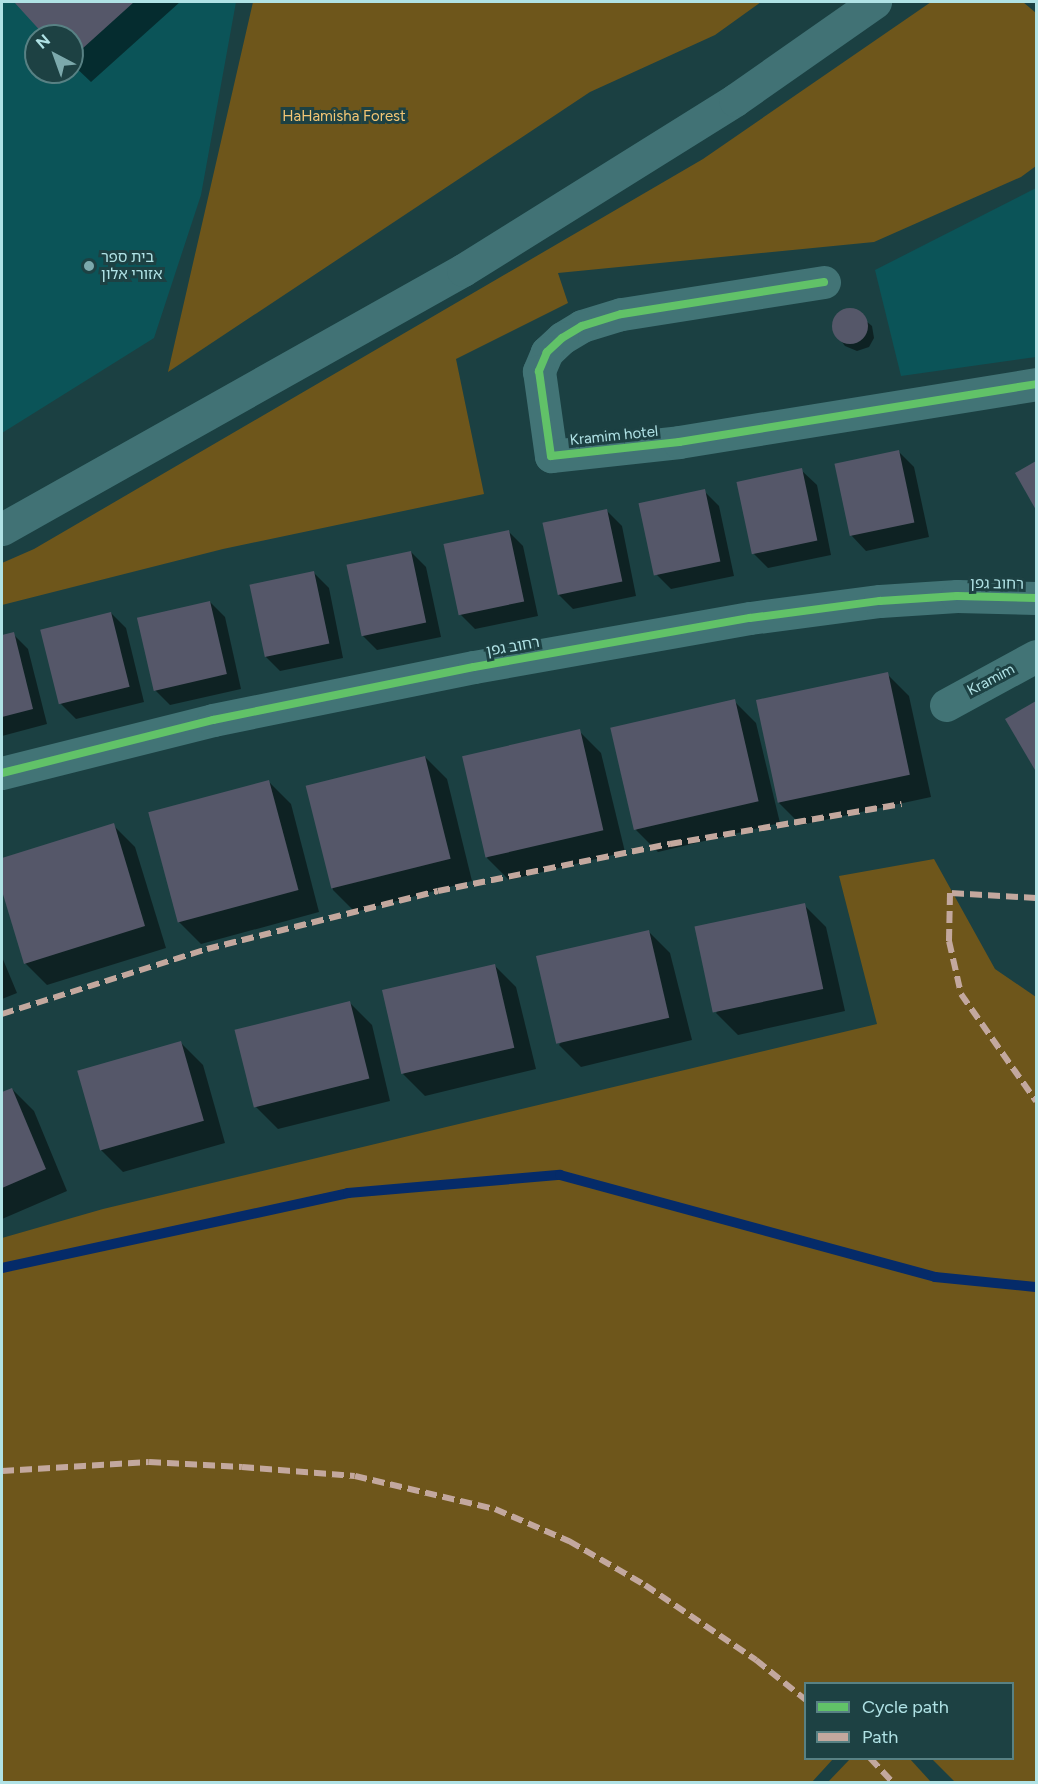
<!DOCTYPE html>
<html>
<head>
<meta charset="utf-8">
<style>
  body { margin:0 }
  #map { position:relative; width:1038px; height:1784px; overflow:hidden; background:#1b4042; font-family:Figtree,"Noto Sans Hebrew",sans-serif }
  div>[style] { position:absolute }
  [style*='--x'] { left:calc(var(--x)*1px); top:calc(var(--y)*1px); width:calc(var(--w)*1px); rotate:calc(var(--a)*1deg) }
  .built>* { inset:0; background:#0b5458 }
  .green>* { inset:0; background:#6e561b }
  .shadow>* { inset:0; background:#0007 }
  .stream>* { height:10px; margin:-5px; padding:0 5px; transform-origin:5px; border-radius:5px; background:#052b69 }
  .building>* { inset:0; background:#555769; transform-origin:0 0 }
  .round { border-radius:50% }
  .street>* { height:33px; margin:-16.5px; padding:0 16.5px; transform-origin:16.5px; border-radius:16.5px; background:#427476 }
  .secondary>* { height:33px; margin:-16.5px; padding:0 16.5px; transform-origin:16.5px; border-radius:16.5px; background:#417275 }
  .quiet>* { height:6px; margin-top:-3px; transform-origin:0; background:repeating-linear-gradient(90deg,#c3a89e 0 12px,transparent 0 18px) }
  .cycleway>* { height:8px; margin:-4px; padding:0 4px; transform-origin:4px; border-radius:4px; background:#61c268 }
  .dots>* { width:16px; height:16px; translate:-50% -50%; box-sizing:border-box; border:3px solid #1d4143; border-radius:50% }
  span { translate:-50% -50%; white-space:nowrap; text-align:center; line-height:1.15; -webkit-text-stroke:6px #1d4143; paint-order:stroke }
  .park-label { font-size:15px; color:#f3c675 }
  .poi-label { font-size:15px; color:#b0e2e5 }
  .left { translate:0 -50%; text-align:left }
  .street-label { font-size:15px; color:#b0e2e5 }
  .frame { position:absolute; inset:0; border:3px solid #b0e2e5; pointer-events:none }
  .legend { position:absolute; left:804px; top:1682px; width:210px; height:78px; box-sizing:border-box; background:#1d4143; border:2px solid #588184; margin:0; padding:8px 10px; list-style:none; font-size:18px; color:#b0e2e5 }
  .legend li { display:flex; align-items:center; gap:12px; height:30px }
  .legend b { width:30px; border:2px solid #588184 }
  .north { position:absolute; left:24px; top:24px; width:60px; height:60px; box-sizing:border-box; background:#1d4143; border:2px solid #588184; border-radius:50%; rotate:319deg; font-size:16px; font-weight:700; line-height:24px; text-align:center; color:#b0e2e5 }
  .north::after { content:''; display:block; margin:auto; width:21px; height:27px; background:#7ca9ac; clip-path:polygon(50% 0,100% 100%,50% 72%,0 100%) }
</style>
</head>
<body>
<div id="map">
  <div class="built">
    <i style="clip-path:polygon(evenodd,2px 2px,236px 2px,201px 195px,154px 338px,2px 433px,2px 2px,36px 36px,72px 36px,72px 72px,36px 72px,36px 36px)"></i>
    <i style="clip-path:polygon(1036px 188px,1036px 357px,901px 376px,875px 270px)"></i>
  </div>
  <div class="green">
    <i style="clip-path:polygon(253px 2px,761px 2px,715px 35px,590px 92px,168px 372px)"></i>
    <i style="clip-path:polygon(931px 2px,1023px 2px,1036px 13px,1036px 166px,1021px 177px,874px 242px,558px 273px,568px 303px,456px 359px,484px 494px,223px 549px,2px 605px,2px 563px,34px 549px,703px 159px)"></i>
    <i style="clip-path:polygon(934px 859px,995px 969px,1036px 997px,1036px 1782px,955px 1782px,932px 1759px,1012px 1758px,1012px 1684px,806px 1684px,806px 1758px,833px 1759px,812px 1782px,2px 1782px,2px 1238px,103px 1209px,877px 1024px,839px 876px)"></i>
    <i style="clip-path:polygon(850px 1759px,910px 1759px,931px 1782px,828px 1782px)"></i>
  </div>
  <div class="shadow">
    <i style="clip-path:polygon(16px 2px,180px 2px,91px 82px,72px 64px,72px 36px,47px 36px)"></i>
    <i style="clip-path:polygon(853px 310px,872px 326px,874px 338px,869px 347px,857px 351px,845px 346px,833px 330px,834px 320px,841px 312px)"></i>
    <i style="clip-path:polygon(899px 452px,914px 467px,929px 537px,866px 551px,851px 535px)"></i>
    <i style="clip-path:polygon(1036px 462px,1036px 507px,1017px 473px)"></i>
    <i style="clip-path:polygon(801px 470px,817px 485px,831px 555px,768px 568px,753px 553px)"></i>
    <i style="clip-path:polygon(704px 491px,719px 506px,734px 576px,671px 589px,656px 574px)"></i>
    <i style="clip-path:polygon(607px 511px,622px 526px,636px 596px,573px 609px,558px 594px)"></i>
    <i style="clip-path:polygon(508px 531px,523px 546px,538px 616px,475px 629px,460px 614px)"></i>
    <i style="clip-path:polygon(411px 552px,426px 567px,441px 637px,377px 650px,362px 635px)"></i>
    <i style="clip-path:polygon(314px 573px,329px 588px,343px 658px,280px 671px,265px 656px)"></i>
    <i style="clip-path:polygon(210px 602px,225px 617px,241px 689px,170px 705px,155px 690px)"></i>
    <i style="clip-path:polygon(111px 613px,126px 628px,144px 702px,76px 719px,61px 704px)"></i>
    <i style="clip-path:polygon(13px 634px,28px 649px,47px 724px,2px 736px,2px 637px)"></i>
    <i style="clip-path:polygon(887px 674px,909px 696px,931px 797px,801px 825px,779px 803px)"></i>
    <i style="clip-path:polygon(734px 701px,756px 723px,780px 823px,658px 852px,636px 830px)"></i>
    <i style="clip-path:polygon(1036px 703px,1036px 770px,1007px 719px)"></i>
    <i style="clip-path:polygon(579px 731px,601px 753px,625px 852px,509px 880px,487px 858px)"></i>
    <i style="clip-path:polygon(425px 757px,447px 779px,472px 881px,355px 912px,333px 890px,308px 788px)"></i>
    <i style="clip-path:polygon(269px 782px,291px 804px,319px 912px,201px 944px,179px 922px)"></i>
    <i style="clip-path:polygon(113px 825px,135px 847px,166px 948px,47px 985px,25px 963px,2px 886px,2px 859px)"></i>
    <i style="clip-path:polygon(804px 905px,826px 927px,845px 1011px,738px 1035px,716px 1013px)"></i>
    <i style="clip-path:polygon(648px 931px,670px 953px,692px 1040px,581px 1067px,559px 1045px)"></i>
    <i style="clip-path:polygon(2px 957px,17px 993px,2px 999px)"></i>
    <i style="clip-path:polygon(494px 965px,516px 987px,536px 1069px,425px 1096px,403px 1074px)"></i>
    <i style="clip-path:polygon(350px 1003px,372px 1025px,390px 1101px,278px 1129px,256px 1107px)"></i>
    <i style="clip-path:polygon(181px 1043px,203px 1065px,225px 1143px,123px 1172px,101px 1150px)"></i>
    <i style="clip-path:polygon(12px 1089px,34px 1111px,67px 1191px,2px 1219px,2px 1094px)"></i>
  </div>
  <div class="stream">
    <i style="--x:2;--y:1268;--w:354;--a:-12.2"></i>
    <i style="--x:348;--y:1193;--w:213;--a:-4.9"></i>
    <i style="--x:560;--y:1175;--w:389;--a:15.2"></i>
    <i style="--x:935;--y:1277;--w:101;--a:5.7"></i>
  </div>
  <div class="building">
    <i style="clip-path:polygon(14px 2px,134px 2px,72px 58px,72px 36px,45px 36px)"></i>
    <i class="round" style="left:832px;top:308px;width:36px;height:36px"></i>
    <i style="left:899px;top:450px;width:74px;height:66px;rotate:78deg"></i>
    <i style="clip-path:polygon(1036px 461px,1036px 510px,1015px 473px)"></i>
    <i style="left:802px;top:468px;width:74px;height:67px;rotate:78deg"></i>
    <i style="left:705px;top:489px;width:74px;height:68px;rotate:78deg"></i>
    <i style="left:607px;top:509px;width:74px;height:66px;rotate:78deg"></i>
    <i style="left:509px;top:530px;width:73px;height:67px;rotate:78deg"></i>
    <i style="left:411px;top:551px;width:73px;height:66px;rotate:78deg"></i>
    <i style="left:314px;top:571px;width:74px;height:66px;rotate:78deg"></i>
    <i style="left:210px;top:601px;width:75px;height:75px;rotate:77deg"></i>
    <i style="left:111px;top:612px;width:77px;height:73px;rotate:76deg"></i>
    <i style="clip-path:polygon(14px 632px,33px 709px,2px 717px,2px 635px)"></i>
    <i style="left:888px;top:672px;width:105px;height:135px;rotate:78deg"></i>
    <i style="left:735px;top:699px;width:105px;height:128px;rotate:77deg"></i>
    <i style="clip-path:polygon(1036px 701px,1036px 770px,1035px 770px,1005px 719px)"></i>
    <i style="left:580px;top:729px;width:104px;height:121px;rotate:77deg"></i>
    <i style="left:425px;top:756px;width:106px;height:123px;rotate:76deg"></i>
    <i style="left:269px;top:780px;width:114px;height:125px;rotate:75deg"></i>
    <i style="clip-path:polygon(114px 823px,145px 926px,24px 964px,2px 891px,2px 858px)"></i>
    <i style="left:805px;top:903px;width:88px;height:113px;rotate:78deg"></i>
    <i style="left:649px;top:930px;width:90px;height:116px;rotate:77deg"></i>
    <i style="left:495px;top:964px;width:86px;height:116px;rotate:77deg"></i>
    <i style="left:350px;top:1001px;width:80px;height:119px;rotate:76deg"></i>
    <i style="left:181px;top:1041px;width:83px;height:108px;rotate:74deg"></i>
    <i style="clip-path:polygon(12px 1088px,46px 1169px,2px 1188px,2px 1092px)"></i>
  </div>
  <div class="street">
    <i style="--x:824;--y:282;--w:206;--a:171"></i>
    <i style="--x:621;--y:314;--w:41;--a:162.9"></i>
    <i style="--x:582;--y:326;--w:23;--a:149"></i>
    <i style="--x:562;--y:338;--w:21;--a:137"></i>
    <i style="--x:547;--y:352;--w:21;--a:113"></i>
    <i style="--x:539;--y:371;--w:86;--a:82"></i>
    <i style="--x:551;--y:456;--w:129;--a:-6.2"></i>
    <i style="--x:679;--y:442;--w:362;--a:-9.2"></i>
    <i style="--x:946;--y:705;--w:102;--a:-28.6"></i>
    <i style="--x:2;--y:773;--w:218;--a:-14.1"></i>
    <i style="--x:213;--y:720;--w:266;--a:-11.5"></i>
    <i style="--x:474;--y:667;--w:280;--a:-10.1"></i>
    <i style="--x:750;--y:618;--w:131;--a:-7.5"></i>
    <i style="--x:880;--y:601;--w:77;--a:-3.7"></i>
    <i style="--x:957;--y:596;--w:79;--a:1.5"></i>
  </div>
  <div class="secondary">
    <i style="--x:2;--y:529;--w:529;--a:-29.33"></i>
    <i style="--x:463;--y:270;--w:321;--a:-32"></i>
    <i style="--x:735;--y:100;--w:171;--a:-35"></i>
  </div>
  <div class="quiet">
    <i style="--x:1036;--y:898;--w:86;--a:-176.7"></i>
    <i style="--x:950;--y:893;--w:48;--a:91.2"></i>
    <i style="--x:949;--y:941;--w:54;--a:77.2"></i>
    <i style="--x:961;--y:994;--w:131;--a:55"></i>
    <i style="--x:2;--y:1014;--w:215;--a:-17.6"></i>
    <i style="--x:207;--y:949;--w:238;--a:-14.1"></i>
    <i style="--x:438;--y:891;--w:237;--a:-11.5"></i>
    <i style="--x:670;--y:844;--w:235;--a:-9.8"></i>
    <i style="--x:2;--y:1471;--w:147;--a:-3.5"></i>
    <i style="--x:149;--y:1462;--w:93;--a:3.1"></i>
    <i style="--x:242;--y:1467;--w:113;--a:4.6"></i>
    <i style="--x:355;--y:1476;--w:144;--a:13.3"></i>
    <i style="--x:495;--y:1509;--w:81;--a:23.4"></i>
    <i style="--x:569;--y:1541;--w:88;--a:30.1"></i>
    <i style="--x:645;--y:1585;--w:134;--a:34"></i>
    <i style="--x:756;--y:1660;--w:64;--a:38.7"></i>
    <i style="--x:870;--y:1758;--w:33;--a:47"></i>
  </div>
  <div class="cycleway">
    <i style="--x:824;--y:282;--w:206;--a:171"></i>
    <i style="--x:621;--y:314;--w:41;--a:162.9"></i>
    <i style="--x:582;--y:326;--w:23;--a:149"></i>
    <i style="--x:562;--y:338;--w:21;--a:137"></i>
    <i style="--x:547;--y:352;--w:21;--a:113"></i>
    <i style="--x:539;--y:371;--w:86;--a:82"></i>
    <i style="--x:551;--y:456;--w:129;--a:-6.2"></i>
    <i style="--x:679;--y:442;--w:362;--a:-9.2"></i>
    <i style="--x:2;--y:773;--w:218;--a:-14.1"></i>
    <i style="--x:213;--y:720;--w:266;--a:-11.5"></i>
    <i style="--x:474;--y:667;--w:280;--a:-10.1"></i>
    <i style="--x:750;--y:618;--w:131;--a:-7.5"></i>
    <i style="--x:880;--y:601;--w:77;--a:-3.7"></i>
    <i style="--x:957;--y:596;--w:79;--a:1.5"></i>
  </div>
  <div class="dots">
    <i style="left:89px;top:266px;background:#7ca9ac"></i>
  </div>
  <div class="park-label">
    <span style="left:344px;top:117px">HaHamisha Forest</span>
  </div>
  <div class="poi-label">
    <span class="left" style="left:101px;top:266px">בית ספר<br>אזורי אלון</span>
  </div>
  <div class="street-label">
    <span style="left:614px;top:436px;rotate:-6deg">Kramim hotel</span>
    <span style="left:997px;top:584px;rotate:1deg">רחוב גפן</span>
    <span style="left:513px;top:647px;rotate:-10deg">רחוב גפן</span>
    <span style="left:991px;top:680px;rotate:-28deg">Kramim</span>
  </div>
  <div class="frame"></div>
  <ul class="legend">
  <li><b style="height:8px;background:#61c268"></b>Cycle path</li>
  <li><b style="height:8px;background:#c3a89e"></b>Path</li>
  </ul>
  <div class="north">N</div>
</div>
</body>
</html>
